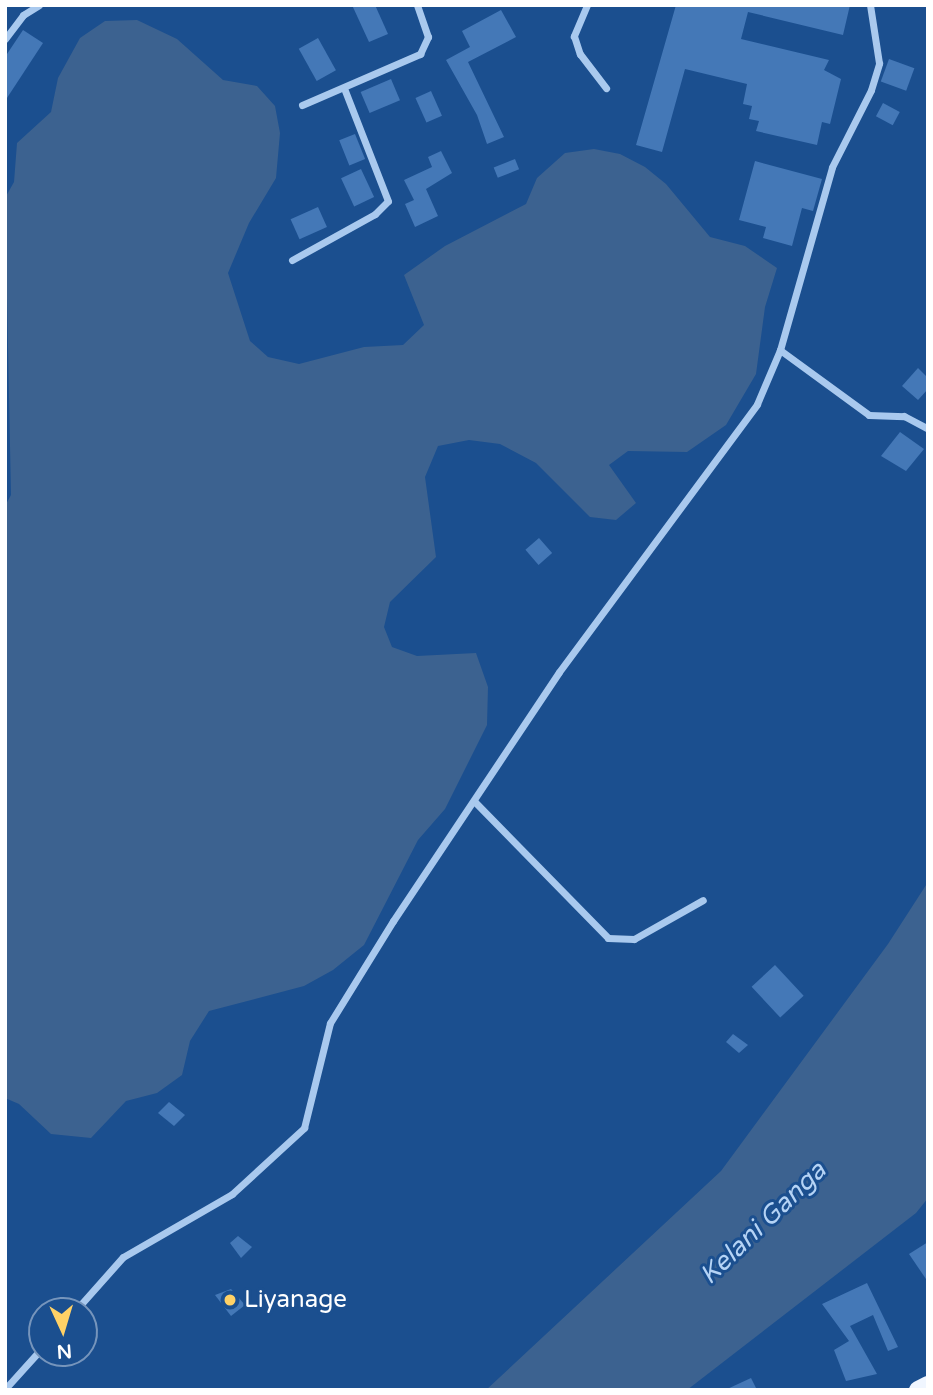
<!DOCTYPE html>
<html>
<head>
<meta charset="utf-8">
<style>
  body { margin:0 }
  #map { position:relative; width:933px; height:1395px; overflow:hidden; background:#1b4f8f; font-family:"Varela Round",sans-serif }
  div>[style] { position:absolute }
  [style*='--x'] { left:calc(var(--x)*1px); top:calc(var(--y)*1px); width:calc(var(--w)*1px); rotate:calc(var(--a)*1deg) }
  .water>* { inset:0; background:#3c6290 }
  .building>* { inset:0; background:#4478b7; transform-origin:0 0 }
  .minor>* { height:7px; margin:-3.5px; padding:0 3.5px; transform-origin:3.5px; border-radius:3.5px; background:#a9c9ee }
  .primary>* { height:18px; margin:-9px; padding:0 9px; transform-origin:9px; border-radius:9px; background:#f0f6ff }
  .dots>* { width:19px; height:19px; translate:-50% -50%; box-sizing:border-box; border:4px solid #1b4f8f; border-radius:50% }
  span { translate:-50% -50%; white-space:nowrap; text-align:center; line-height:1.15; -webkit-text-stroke:6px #1b4f8f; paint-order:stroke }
  .poi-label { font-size:24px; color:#fff }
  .left { translate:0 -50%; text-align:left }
  .water-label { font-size:26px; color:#b5d3f5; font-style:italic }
  .frame { position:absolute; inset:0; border:7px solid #fff; pointer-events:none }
  .north { position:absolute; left:28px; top:1297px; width:70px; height:70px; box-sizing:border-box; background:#1b4f8f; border:2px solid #7695bc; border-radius:50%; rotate:176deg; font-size:19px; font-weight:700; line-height:28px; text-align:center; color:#fff }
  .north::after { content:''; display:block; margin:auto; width:24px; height:32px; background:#ffd166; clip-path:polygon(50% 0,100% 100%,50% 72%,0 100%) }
</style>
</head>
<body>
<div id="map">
  <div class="water">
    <i style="clip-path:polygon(137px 20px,177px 39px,223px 80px,257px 86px,275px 106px,280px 133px,276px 178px,249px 223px,228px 273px,250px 341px,268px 357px,299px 364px,364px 347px,403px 345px,424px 325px,404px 275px,445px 246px,526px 204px,537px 178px,565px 153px,594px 149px,620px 154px,645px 167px,666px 184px,710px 237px,745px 246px,777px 268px,765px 307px,756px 374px,726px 425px,687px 452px,628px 451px,609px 465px,636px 503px,616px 520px,590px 517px,536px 463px,500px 444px,469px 440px,438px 446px,425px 477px,436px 557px,390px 602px,384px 627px,392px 647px,417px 656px,476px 653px,488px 687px,487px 725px,445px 809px,418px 840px,364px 945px,333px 970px,304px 986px,209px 1011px,190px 1041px,182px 1075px,157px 1093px,126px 1101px,91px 1138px,51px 1134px,19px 1104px,5px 1098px,5px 506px,11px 495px,5px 198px,14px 182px,17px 143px,51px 112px,58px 78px,80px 38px,105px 21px)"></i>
    <i style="clip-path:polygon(928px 882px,928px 1198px,916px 1213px,687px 1390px,486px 1390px,721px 1171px,888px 944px)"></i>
  </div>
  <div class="building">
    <i style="clip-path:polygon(352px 5px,375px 5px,388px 34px,369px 42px)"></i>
    <i style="clip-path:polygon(676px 5px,850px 5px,843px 35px,748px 12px,741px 39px,829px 60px,824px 70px,841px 79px,830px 124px,822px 122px,817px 145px,756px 131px,759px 121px,749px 119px,752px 106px,743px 104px,747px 84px,685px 69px,662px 152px,636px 145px)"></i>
    <i style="clip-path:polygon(501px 10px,516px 37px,468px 62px,504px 137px,487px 144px,477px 115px,446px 60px,470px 47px,462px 31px)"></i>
    <i style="clip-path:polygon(23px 30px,43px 43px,5px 101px,5px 57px)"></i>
    <i style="left:318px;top:38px;width:37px;height:22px;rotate:61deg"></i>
    <i style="left:889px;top:59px;width:27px;height:24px;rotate:20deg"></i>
    <i style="left:391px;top:79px;width:23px;height:33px;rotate:67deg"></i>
    <i style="left:431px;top:91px;width:27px;height:17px;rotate:66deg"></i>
    <i style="left:883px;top:103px;width:19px;height:15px;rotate:28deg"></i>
    <i style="left:355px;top:134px;width:27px;height:17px;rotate:68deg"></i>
    <i style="clip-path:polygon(441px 151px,452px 173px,426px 189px,438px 216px,415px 227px,405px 204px,414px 200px,404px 180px,432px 167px,428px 157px)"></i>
    <i style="left:515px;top:159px;width:11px;height:23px;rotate:68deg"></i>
    <i style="clip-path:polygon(755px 161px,822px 179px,813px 211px,802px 208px,792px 246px,763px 238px,766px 227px,739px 220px)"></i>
    <i style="left:361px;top:169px;width:31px;height:22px;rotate:65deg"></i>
    <i style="left:318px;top:207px;width:22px;height:30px;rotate:66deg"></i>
    <i style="clip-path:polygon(918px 368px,928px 378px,928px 389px,918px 400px,902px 386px)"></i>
    <i style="clip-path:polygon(900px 432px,924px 449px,906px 471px,881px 456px)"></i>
    <i style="left:539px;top:538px;width:20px;height:18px;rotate:49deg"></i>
    <i style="left:775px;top:965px;width:42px;height:32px;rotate:47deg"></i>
    <i style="clip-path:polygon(733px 1034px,748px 1045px,739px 1053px,726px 1042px)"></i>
    <i style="clip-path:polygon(169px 1102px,185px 1115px,174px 1126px,158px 1113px)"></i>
    <i style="clip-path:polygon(238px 1236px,252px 1247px,241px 1258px,230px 1243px)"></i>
    <i style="clip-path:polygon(928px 1242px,928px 1282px,909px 1254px)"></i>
    <i style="clip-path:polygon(867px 1283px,898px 1347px,888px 1351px,873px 1315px,850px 1326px,877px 1374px,846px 1381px,834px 1350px,849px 1341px,822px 1304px)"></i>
    <i style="clip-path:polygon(231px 1289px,245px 1305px,231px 1316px,215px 1295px)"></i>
    <i style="clip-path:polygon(751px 1378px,757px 1390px,725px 1390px)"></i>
  </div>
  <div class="minor">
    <i style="--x:587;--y:5;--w:34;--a:113"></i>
    <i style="--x:574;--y:36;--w:19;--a:72"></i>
    <i style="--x:580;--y:54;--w:43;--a:52.6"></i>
    <i style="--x:5;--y:39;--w:30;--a:-53"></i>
    <i style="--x:23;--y:15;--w:19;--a:-32"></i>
    <i style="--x:302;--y:105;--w:129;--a:-23.4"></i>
    <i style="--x:420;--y:54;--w:19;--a:-65"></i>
    <i style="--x:428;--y:37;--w:34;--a:-109"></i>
    <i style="--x:292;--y:260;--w:95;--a:-29"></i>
    <i style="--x:375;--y:214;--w:18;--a:-45"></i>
    <i style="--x:388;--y:201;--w:121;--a:-111.3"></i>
    <i style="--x:780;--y:350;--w:110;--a:36.1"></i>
    <i style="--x:869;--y:415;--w:35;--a:2"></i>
    <i style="--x:904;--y:416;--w:27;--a:28"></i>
    <i style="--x:475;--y:802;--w:190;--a:45.6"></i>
    <i style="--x:608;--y:938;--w:26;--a:2"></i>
    <i style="--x:634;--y:939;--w:79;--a:-29.5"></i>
    <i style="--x:75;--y:1311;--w:72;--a:-48.4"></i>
    <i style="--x:123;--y:1257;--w:126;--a:-30"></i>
    <i style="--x:232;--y:1194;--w:98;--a:-42.5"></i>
    <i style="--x:304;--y:1128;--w:108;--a:-76.1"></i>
    <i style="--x:330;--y:1023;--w:120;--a:-58.3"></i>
    <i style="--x:393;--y:921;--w:299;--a:-56.3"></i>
    <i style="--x:559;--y:672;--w:333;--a:-53.5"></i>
    <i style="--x:757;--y:404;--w:59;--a:-66.9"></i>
    <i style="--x:780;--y:350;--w:190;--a:-74.1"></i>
    <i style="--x:832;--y:167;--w:86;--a:-63.1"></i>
    <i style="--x:871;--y:90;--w:28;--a:-73"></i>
    <i style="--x:879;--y:63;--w:59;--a:-98.8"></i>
    <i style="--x:5;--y:1389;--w:55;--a:-47.9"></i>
  </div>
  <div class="primary">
    <i style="--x:918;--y:1390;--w:11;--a:-27"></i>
  </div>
  <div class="dots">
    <i style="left:230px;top:1300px;background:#ffd166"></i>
  </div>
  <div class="poi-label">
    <span class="left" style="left:244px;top:1300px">Liyanage</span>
  </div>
  <div class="water-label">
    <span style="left:763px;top:1223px;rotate:-44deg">Kelani Ganga</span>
  </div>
  <div class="frame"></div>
  <div class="north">N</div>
</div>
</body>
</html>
